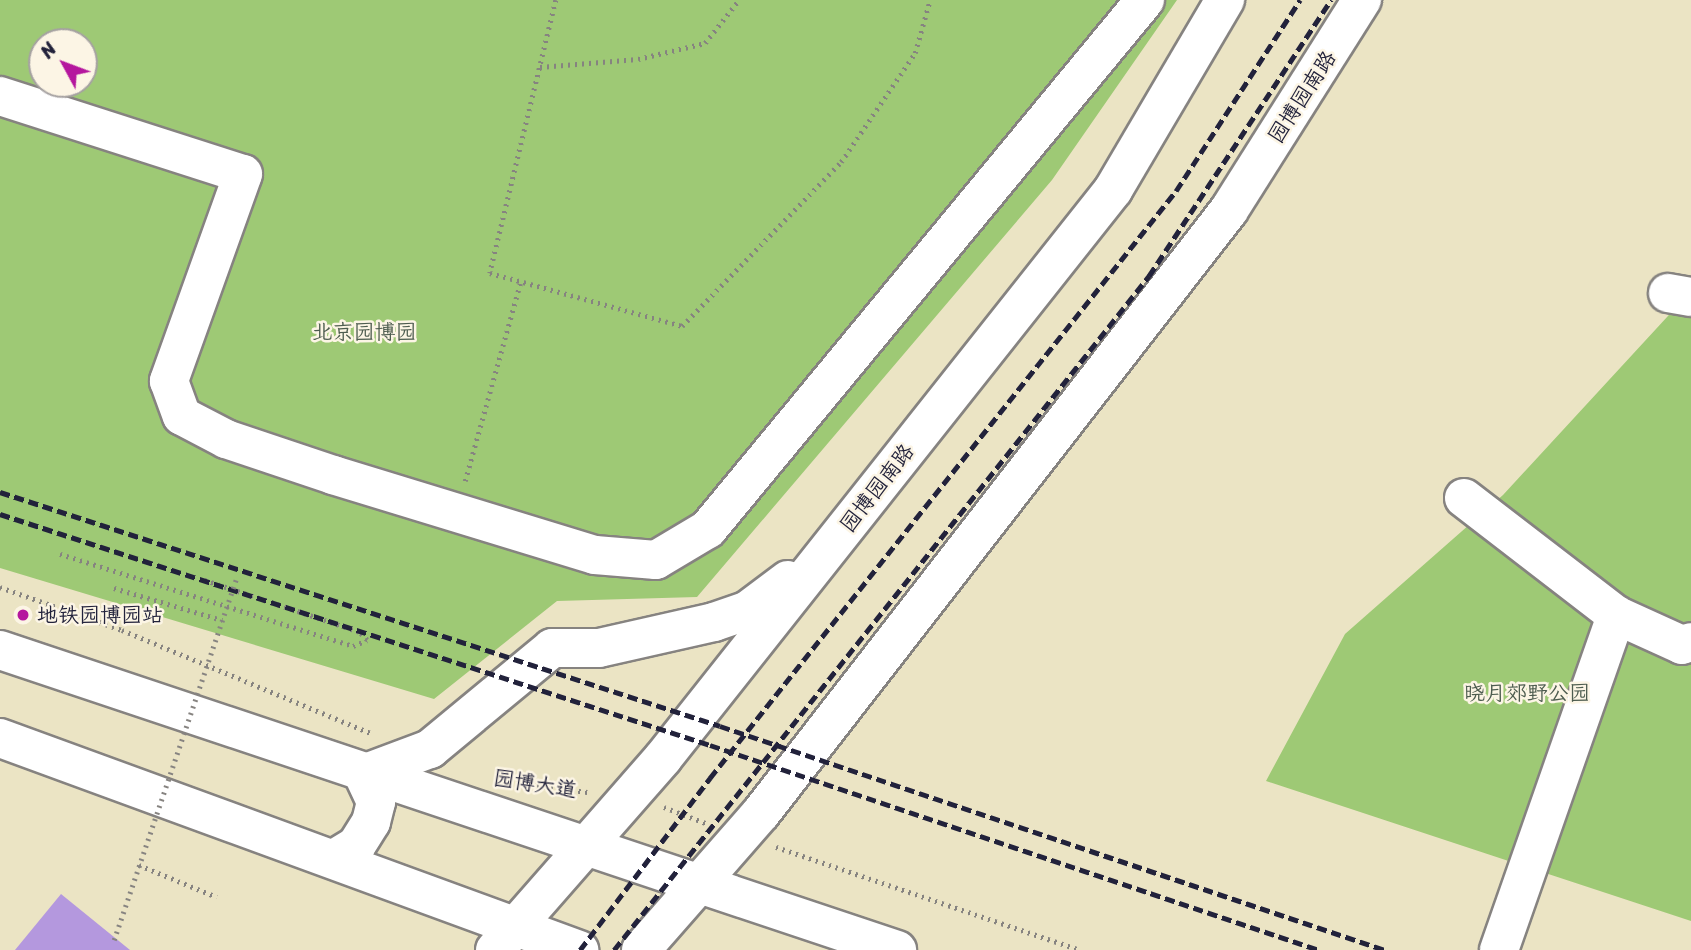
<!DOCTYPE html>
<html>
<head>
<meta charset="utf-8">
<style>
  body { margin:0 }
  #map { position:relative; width:1691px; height:950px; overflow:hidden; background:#ebe4c4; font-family:Sriracha,"LXGW WenKai TC",sans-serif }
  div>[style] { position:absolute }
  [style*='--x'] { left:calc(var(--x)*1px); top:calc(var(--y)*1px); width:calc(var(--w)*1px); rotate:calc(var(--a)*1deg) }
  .green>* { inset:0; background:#9ec975 }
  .building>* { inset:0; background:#b498de }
  .path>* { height:4.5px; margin-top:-2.25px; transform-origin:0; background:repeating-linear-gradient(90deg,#868380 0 2px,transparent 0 7px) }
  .roads { filter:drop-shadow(2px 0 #868380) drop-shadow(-2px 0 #868380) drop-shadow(0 2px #868380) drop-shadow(0 -2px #868380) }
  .minor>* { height:38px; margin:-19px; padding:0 19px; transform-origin:19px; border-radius:19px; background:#fff }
  .major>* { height:38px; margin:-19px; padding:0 19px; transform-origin:19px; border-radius:19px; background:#fff }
  .rail>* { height:5px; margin-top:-2.5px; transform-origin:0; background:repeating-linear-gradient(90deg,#22223b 0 10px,transparent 0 15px) }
  .path-bridge>* { height:4.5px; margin-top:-2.25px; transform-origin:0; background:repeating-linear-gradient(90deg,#868380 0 2px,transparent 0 7px) }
  .dots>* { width:19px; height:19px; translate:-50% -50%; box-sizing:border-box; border:4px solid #fcf5e5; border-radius:50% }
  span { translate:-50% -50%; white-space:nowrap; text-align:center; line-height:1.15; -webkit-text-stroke:5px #fcf5e5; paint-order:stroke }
  .street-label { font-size:21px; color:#22223b }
  .park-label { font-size:21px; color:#4d5c4f }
  .poi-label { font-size:21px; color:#22223b }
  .left { translate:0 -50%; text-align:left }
  .north { position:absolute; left:28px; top:28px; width:70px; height:70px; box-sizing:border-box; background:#fcf5e5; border:2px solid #a5a1a1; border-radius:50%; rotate:311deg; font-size:19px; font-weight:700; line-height:28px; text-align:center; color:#22223b }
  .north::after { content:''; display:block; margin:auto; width:24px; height:32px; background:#b5179e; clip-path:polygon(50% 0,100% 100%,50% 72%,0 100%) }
</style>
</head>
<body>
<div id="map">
  <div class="green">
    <i style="clip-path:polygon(evenodd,0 0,1177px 0,1052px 180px,697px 597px,557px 601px,434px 699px,0 568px,0 0,42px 42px,84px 42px,84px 84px,42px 84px,42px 42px)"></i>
    <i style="clip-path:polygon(1691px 291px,1691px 921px,1266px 781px,1345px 634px,1503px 495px)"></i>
  </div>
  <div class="building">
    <i style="clip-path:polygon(61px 894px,130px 950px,15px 950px)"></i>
  </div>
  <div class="path">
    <i style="--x:556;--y:0;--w:281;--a:103.6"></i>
    <i style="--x:490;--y:273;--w:199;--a:15.4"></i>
    <i style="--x:682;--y:326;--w:228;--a:-45.9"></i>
    <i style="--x:841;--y:162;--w:132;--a:-55.8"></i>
    <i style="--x:915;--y:53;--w:55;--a:-74.2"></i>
    <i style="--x:540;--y:67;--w:98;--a:-4.7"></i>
    <i style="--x:638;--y:59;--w:69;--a:-13.4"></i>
    <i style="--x:705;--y:43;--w:55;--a:-51.7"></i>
    <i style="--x:465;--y:481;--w:205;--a:-74.4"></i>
    <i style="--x:60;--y:554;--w:307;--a:17.4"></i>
    <i style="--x:353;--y:646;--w:15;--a:-23"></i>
    <i style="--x:367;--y:640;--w:11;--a:-135"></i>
    <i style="--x:359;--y:632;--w:163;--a:-161.5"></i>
    <i style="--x:0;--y:587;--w:129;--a:19.4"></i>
    <i style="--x:122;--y:630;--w:272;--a:22.5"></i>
    <i style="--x:114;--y:588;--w:113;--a:16.5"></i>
    <i style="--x:509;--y:782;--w:79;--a:7.3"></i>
    <i style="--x:664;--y:807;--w:47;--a:21.1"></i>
    <i style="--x:776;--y:847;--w:321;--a:18.7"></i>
    <i style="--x:139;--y:865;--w:84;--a:22.3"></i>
  </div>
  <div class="roads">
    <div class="minor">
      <i style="--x:0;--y:96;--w:255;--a:17.8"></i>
      <i style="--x:243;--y:174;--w:220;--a:109.7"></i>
      <i style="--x:169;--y:381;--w:37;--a:70"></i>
      <i style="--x:182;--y:416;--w:50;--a:27.6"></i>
      <i style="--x:226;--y:439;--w:113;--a:18.6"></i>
      <i style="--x:333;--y:475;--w:274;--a:17"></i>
      <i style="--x:595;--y:555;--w:61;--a:4.7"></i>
      <i style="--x:656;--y:560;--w:61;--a:-30.8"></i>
      <i style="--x:708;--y:529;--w:686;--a:-50.44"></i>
      <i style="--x:1668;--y:293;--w:23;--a:10"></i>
      <i style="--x:1464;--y:498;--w:192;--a:37.6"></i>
      <i style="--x:1616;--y:615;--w:72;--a:24.4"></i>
      <i style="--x:1682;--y:645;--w:9;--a:-18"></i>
      <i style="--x:1499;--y:950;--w:355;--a:-70.7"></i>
    </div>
    <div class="major">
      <i style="--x:0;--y:650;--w:946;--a:18.49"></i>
      <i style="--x:0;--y:738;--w:617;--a:20.11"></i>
      <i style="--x:334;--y:859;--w:26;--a:-31"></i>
      <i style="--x:356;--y:846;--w:28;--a:-58"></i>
      <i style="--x:371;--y:822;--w:21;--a:-76"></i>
      <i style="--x:376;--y:802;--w:31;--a:-115"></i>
      <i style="--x:363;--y:774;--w:72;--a:-20.5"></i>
      <i style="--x:430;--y:749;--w:158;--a:-39.6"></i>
      <i style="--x:552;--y:648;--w:47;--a:0"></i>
      <i style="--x:599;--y:648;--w:118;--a:-12.7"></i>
      <i style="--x:714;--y:622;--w:36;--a:-19"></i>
      <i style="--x:748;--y:610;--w:50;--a:-36.9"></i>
      <i style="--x:495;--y:950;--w:255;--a:-48.8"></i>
      <i style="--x:663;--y:758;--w:725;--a:-51.61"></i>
      <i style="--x:1113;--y:190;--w:221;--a:-59.5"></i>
      <i style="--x:641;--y:950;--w:182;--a:-48.8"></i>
      <i style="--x:761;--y:813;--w:763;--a:-52.18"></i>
      <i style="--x:1229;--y:210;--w:249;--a:-57.7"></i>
    </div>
  </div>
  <div class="rail">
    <i style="--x:0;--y:492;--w:757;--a:18"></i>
    <i style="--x:720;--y:726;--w:702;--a:18.62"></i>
    <i style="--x:0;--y:514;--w:747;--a:18.02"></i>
    <i style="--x:710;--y:745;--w:643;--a:18.6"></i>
    <i style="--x:580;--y:950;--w:216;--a:-52.9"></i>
    <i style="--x:710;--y:778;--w:749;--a:-51.56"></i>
    <i style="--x:1176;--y:191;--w:228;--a:-57"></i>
    <i style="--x:614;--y:950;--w:861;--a:-51.56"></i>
    <i style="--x:1149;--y:276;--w:331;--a:-56.6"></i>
  </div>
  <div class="path-bridge">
    <i style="--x:114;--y:940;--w:384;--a:-71.3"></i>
  </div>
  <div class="dots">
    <i style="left:23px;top:615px;background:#b5179e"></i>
  </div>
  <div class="street-label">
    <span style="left:1302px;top:97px;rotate:-57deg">园博园南路</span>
    <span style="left:877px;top:488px;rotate:-52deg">园博园南路</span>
    <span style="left:535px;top:784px;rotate:9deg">园博大道</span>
  </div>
  <div class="park-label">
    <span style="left:364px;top:332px">北京园博园</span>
    <span style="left:1527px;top:693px">晓月郊野公园</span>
  </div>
  <div class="poi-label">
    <span class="left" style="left:37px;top:615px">地铁园博园站</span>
  </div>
  <div class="north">N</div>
</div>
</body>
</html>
